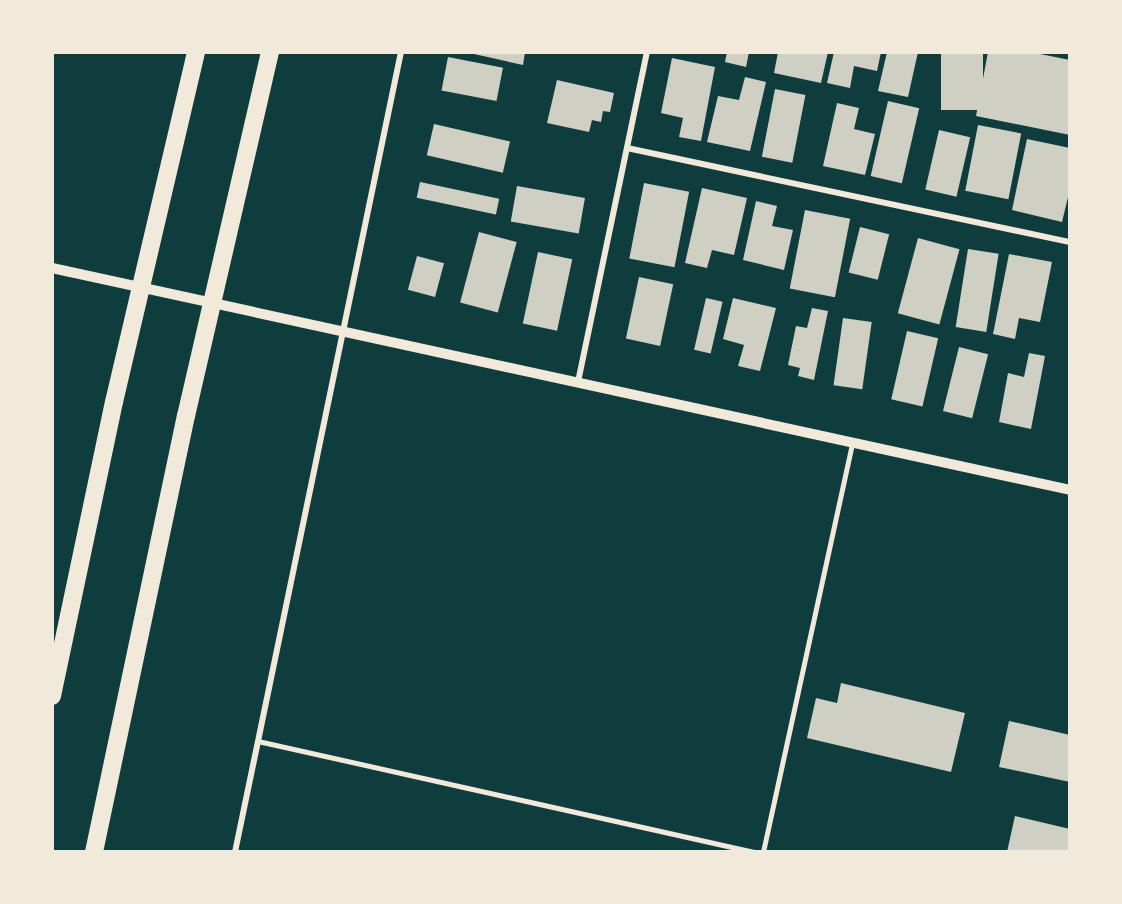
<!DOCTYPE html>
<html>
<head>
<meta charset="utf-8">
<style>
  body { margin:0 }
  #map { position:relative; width:1122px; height:904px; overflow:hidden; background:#0f3d3e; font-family:Montserrat,sans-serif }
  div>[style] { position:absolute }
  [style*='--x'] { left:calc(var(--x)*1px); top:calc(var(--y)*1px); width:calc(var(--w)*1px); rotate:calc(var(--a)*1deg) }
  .building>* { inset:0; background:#cfcfc3; transform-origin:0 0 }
  .service>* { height:4.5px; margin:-2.25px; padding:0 2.25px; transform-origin:2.25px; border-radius:2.25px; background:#f1e9da }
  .minor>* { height:6px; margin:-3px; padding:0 3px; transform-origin:3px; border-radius:3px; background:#f1e9da }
  .tertiary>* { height:10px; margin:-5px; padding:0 5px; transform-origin:5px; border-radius:5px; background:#f1e9da }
  .motorway>* { height:18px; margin:-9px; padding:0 9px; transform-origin:9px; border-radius:9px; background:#f1e9da }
  span { translate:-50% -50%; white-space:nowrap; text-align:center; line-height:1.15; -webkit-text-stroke:4.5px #f1e9da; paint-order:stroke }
  .frame { position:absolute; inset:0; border:54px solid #f1e9da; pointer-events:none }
</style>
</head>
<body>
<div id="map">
  <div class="building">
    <i style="clip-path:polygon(465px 52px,525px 52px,523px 65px)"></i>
    <i style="clip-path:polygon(727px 52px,749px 52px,746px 67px,725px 62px)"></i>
    <i style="clip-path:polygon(778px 52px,828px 52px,821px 83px,774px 73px)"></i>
    <i style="clip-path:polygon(834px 52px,881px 52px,877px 71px,854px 66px,850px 88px,827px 83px)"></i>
    <i style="clip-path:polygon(887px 52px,918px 52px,908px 97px,878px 91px)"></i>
    <i style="left:941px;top:52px;width:42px;height:58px"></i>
    <i style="clip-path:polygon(988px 52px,1030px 52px,1070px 60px,1070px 135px,976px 116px)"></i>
    <i style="left:448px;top:57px;width:56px;height:34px;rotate:11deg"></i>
    <i style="clip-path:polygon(672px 58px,715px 67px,701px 141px,679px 137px,683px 118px,661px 113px)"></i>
    <i style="clip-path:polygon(745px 77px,766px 82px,750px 151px,707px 142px,718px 96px,739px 100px)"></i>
    <i style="clip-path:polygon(557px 80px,614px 93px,610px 112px,603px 111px,601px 122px,592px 120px,589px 132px,547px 123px)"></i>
    <i style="left:775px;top:89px;width:31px;height:69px;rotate:11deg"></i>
    <i style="left:888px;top:101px;width:32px;height:77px;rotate:13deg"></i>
    <i style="clip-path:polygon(837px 103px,859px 108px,854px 129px,875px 134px,865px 175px,823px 166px)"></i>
    <i style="left:434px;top:124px;width:78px;height:32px;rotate:13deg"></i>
    <i style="left:978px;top:125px;width:44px;height:67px;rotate:11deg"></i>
    <i style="left:939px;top:130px;width:32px;height:61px;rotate:13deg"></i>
    <i style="clip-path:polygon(1027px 139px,1070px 148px,1070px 189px,1062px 222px,1012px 210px)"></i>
    <i style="left:420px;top:182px;width:81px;height:16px;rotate:12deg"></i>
    <i style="left:644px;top:183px;width:46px;height:77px;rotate:11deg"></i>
    <i style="left:517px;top:186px;width:69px;height:36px;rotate:10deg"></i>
    <i style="clip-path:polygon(702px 188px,747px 198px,734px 255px,712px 250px,707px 268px,685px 263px)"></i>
    <i style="clip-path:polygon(756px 201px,777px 206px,772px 226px,793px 230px,784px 270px,743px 260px)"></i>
    <i style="left:805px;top:210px;width:46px;height:80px;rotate:11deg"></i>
    <i style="left:860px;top:227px;width:30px;height:47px;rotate:14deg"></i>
    <i style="left:479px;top:232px;width:39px;height:73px;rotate:15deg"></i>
    <i style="left:918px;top:238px;width:43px;height:78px;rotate:15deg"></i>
    <i style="left:968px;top:249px;width:31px;height:79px;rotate:9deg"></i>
    <i style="left:538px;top:252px;width:35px;height:73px;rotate:12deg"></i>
    <i style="clip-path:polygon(1009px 254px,1052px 262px,1040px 322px,1019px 318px,1015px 339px,993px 334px)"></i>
    <i style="left:417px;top:256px;width:28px;height:35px;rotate:15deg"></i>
    <i style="left:639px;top:277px;width:35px;height:63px;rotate:12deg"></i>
    <i style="left:706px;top:298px;width:17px;height:53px;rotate:13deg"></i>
    <i style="clip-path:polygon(733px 298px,776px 308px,760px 371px,738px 366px,744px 345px,723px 339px)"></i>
    <i style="clip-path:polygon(812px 308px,828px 311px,814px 380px,798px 376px,800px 368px,788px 365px,796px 326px,807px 328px)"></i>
    <i style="left:843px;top:318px;width:29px;height:68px;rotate:8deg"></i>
    <i style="left:907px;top:331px;width:32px;height:70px;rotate:13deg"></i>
    <i style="left:959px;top:347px;width:30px;height:66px;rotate:14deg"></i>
    <i style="clip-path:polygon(1029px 353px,1045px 356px,1031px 429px,999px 422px,1008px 373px,1024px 377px)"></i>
    <i style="clip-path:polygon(841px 683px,965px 713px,951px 772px,807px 738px,816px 698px,837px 703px)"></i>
    <i style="clip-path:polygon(1009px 721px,1070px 735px,1070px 782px,999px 767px)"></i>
    <i style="clip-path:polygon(1015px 816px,1070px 829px,1070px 852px,1007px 852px)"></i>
  </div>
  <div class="service">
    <i style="--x:258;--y:741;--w:508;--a:12.61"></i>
    <i style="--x:763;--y:852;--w:418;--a:-77.7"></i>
  </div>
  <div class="minor">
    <i style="--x:627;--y:148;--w:453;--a:12"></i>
    <i style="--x:578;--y:382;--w:337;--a:-78.2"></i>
    <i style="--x:235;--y:852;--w:817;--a:-78.28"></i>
  </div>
  <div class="tertiary">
    <i style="--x:52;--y:268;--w:1042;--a:12.3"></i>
  </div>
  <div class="motorway">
    <i style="--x:52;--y:696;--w:300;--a:-78.1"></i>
    <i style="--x:114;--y:402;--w:359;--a:-76.8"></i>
    <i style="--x:94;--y:852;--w:446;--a:-78.1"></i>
    <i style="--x:186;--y:416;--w:374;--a:-77"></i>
  </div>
  <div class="frame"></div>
</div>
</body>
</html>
